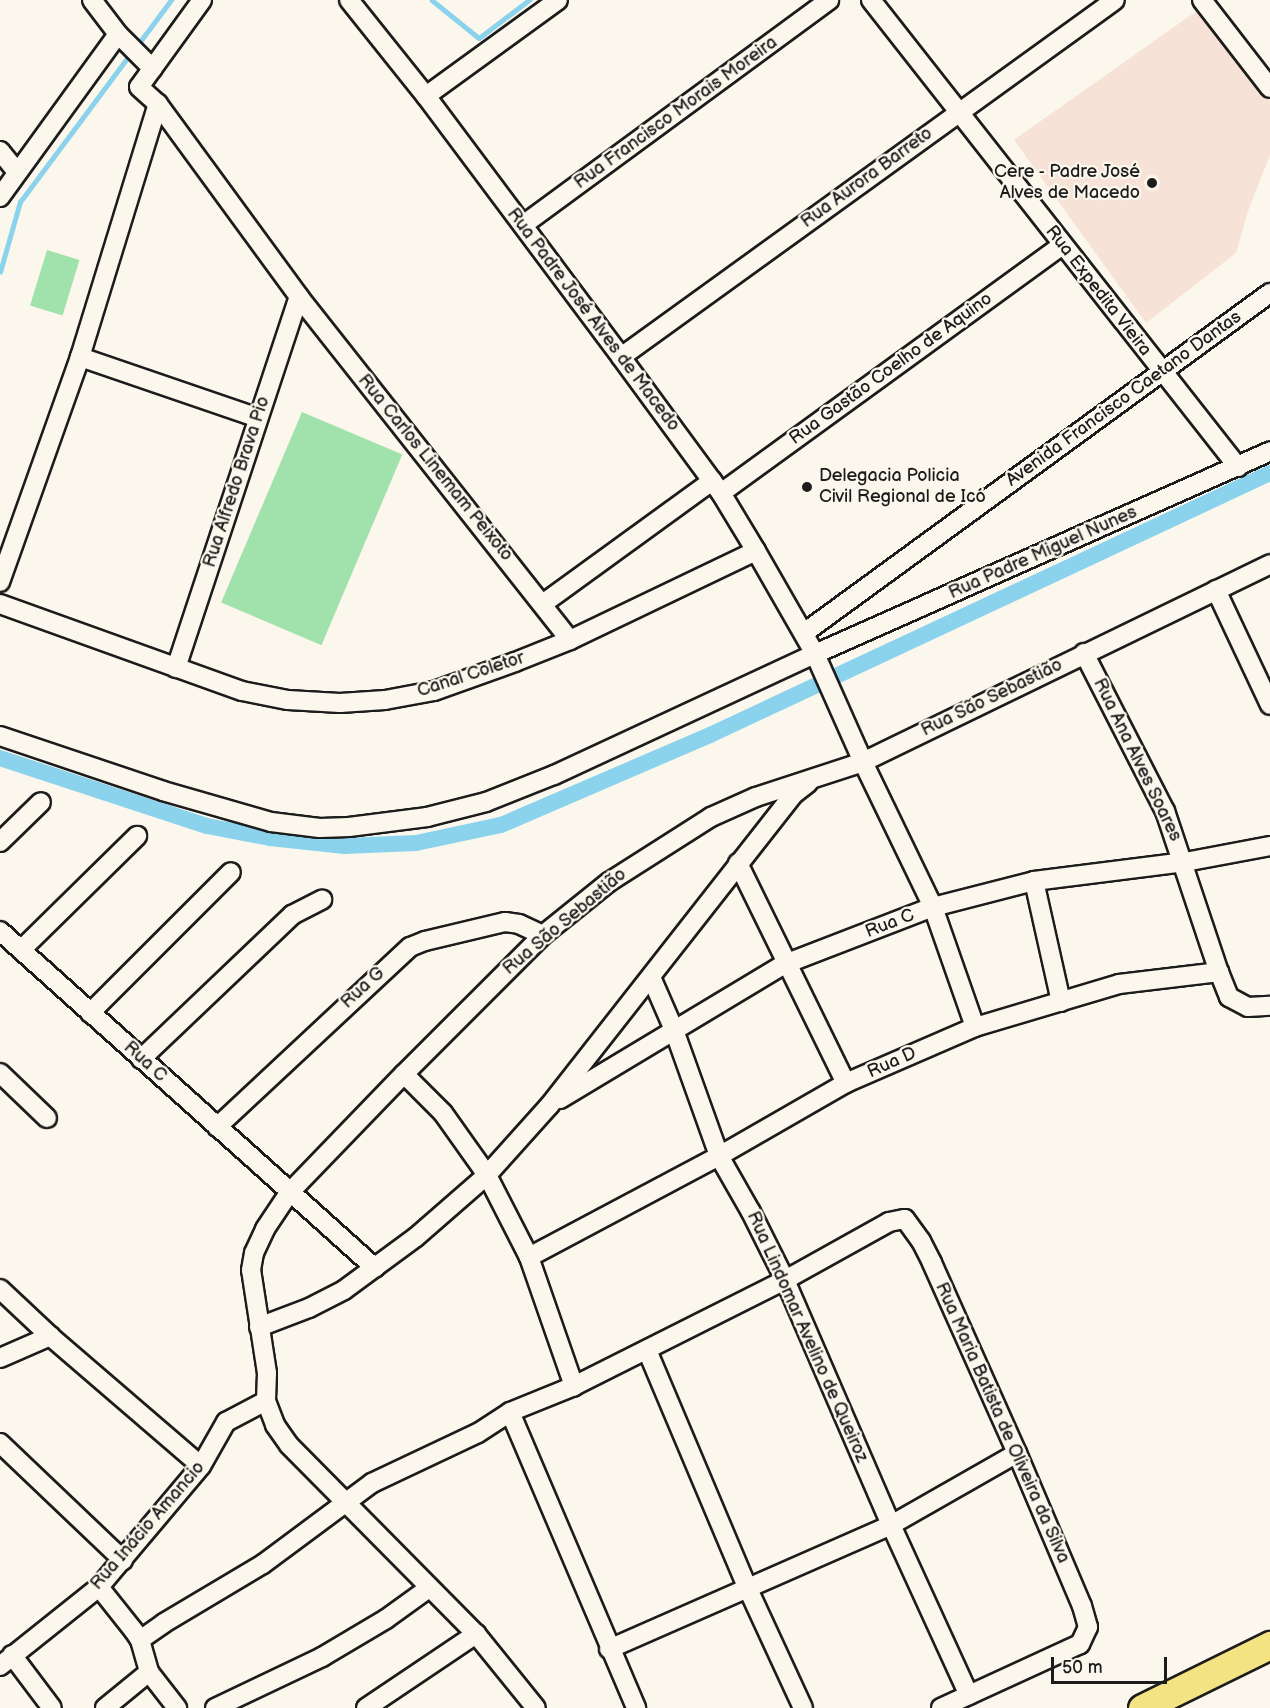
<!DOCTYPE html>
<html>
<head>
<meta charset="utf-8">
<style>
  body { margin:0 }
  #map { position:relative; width:1270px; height:1708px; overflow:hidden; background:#fbf7ec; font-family:"Balsamiq Sans",sans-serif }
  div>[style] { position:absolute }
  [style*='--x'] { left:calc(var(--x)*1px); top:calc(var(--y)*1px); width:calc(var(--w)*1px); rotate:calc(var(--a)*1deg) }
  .built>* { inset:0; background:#f6e2d6 }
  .green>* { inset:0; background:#a1e2ac; transform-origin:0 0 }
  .stream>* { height:4.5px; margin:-2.25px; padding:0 2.25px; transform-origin:2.25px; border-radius:2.25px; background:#8bd3ed }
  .canal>* { height:16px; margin:-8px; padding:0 8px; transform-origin:8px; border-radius:8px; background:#8bd3ed }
  .roads { filter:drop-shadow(2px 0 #1c1c1c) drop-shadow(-2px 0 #1c1c1c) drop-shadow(0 2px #1c1c1c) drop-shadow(0 -2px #1c1c1c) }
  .minor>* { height:18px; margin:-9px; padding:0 9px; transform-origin:9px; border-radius:9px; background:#fbf7ec }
  .highway>* { height:27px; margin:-13.5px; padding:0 13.5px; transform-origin:13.5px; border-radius:13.5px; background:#f4e382 }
  .dots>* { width:16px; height:16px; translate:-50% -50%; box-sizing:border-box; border:3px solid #fbf7ec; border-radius:50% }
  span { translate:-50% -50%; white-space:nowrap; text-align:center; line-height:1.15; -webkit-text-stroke:4.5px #fbf7ec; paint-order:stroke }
  .street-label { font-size:18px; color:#1c1c1c }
  .poi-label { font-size:18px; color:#1c1c1c }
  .right { translate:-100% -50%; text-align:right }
  .left { translate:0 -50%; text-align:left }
  .scale { position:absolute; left:1051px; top:1657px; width:116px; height:27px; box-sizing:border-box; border:3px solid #1c1c1c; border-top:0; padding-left:8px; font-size:18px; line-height:21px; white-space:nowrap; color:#1c1c1c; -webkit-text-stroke:4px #fbf7ec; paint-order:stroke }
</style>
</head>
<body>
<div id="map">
  <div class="built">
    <i style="clip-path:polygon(1201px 8px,1270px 100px,1270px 155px,1248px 211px,1236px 253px,1146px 323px,1014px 140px)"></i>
  </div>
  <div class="green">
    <i style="left:47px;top:250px;width:34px;height:58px;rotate:17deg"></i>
    <i style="left:302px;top:412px;width:109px;height:207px;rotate:23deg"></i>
  </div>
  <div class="stream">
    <i style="--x:432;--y:0;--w:60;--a:39"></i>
    <i style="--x:479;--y:38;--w:63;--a:-37.2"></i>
    <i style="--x:136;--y:47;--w:59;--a:-53.3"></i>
    <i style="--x:0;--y:272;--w:73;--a:-74.1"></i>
    <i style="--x:20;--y:202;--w:186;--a:-53.3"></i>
  </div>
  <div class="canal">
    <i style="--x:0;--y:758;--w:218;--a:18.2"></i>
    <i style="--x:207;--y:826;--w:64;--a:10.8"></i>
    <i style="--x:270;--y:838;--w:75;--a:6.1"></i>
    <i style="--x:345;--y:846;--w:71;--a:-2.4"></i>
    <i style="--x:416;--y:843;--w:87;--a:-12"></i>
    <i style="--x:501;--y:825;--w:228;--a:-23.3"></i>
    <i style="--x:710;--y:735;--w:618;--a:-25.07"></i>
  </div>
  <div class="roads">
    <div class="minor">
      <i style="--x:92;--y:0;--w:43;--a:52.6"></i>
      <i style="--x:118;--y:34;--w:49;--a:45"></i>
      <i style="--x:202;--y:0;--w:107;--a:125.9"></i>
      <i style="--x:139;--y:87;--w:25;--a:42"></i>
      <i style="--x:158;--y:104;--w:239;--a:53.8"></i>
      <i style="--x:299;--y:297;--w:437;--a:51.7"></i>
      <i style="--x:349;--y:0;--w:123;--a:51.3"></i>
      <i style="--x:426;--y:96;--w:326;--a:53.2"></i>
      <i style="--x:621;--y:357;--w:169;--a:53.7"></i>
      <i style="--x:721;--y:493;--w:68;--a:58.9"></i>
      <i style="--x:756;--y:551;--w:119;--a:60.2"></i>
      <i style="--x:815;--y:654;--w:118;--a:66"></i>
      <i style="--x:863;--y:762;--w:161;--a:64.2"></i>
      <i style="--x:933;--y:907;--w:127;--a:70.7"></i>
      <i style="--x:871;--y:0;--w:594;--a:51.84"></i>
      <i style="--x:1202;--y:0;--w:111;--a:52.3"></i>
      <i style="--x:426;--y:96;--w:163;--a:-36"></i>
      <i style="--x:0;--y:151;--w:27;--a:51"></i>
      <i style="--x:0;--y:197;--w:201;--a:-54.1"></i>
      <i style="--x:523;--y:225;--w:380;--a:-36.3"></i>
      <i style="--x:80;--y:357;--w:188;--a:18.9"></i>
      <i style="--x:621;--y:357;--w:609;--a:-35.85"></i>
      <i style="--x:721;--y:493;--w:422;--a:-36"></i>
      <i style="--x:0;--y:582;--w:239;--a:-70.4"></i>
      <i style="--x:80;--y:357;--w:265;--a:-72.9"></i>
      <i style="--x:1216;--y:590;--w:127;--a:64.8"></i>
      <i style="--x:544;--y:603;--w:208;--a:-36"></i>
      <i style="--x:0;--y:604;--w:257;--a:19.8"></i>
      <i style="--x:242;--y:691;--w:47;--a:11.1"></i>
      <i style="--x:288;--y:700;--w:52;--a:3.3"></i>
      <i style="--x:340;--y:703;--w:45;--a:-3.8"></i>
      <i style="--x:385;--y:700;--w:50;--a:-10.4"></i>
      <i style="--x:434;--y:691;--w:86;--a:-19.7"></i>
      <i style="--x:515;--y:662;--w:59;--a:-21.8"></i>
      <i style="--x:570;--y:640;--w:206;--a:-25.6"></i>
      <i style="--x:804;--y:633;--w:577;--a:-36.12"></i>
      <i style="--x:1084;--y:653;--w:178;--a:62.9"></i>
      <i style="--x:1165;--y:811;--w:170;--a:71.5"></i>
      <i style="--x:176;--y:668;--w:391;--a:-71.7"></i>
      <i style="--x:0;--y:736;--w:172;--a:18.6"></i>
      <i style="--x:163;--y:791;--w:112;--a:16"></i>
      <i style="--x:271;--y:822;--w:49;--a:7"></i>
      <i style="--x:320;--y:828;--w:29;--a:-2"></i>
      <i style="--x:349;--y:827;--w:79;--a:-7.3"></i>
      <i style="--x:427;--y:817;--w:61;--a:-14.3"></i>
      <i style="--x:486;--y:802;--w:73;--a:-21.7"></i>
      <i style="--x:554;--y:775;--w:288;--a:-24.9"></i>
      <i style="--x:815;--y:654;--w:498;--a:-24"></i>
      <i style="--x:0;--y:842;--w:57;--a:-44.3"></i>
      <i style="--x:738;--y:863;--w:245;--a:63.9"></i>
      <i style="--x:1034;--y:881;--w:124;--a:77.4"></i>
      <i style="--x:0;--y:931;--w:504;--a:41.94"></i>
      <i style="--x:21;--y:950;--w:163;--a:-44.5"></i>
      <i style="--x:651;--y:977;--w:58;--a:66.5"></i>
      <i style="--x:674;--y:1030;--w:134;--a:70.3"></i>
      <i style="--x:719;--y:1156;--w:64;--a:60.3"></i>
      <i style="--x:751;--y:1212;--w:76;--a:63.4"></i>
      <i style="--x:785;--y:1280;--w:267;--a:66.6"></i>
      <i style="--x:891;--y:1525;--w:187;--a:65.4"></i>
      <i style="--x:90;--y:1013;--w:199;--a:-45"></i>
      <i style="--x:141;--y:1059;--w:209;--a:-43.6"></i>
      <i style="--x:292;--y:915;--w:34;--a:-27"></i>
      <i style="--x:0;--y:1073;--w:65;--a:43.8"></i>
      <i style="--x:404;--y:1074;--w:55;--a:45"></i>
      <i style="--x:443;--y:1113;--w:76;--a:54.6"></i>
      <i style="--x:487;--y:1175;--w:92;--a:62.9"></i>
      <i style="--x:529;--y:1257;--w:137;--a:70.8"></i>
      <i style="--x:560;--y:1099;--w:262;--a:-31"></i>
      <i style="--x:785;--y:964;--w:159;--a:-21.1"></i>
      <i style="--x:933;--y:907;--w:104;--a:-14.4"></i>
      <i style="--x:1034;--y:881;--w:152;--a:-7.2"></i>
      <i style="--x:1185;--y:862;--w:86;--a:-10.7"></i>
      <i style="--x:217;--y:1127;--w:264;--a:-43"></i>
      <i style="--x:410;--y:947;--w:16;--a:-22"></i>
      <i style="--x:425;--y:941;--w:82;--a:-13.4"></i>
      <i style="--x:505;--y:922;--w:14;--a:8"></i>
      <i style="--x:519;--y:924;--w:26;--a:25"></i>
      <i style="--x:529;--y:1257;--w:215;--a:-28"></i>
      <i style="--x:719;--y:1156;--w:146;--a:-29.9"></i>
      <i style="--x:846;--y:1083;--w:141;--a:-23.5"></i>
      <i style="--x:975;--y:1027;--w:150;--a:-16.6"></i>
      <i style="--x:1119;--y:984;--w:101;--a:-6.8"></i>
      <i style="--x:1219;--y:972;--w:27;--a:68"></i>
      <i style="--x:1229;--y:997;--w:21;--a:28"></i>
      <i style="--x:1248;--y:1007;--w:22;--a:-3"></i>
      <i style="--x:0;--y:1289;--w:69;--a:43.2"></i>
      <i style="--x:50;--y:1336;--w:199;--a:40.7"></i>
      <i style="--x:259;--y:1327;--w:53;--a:-20.8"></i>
      <i style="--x:309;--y:1308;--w:39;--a:-27"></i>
      <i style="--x:344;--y:1290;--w:89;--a:-36.4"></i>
      <i style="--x:416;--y:1237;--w:94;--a:-41.1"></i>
      <i style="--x:487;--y:1175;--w:93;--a:-48.1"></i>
      <i style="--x:549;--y:1106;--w:397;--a:-51.9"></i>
      <i style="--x:794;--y:794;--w:18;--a:-38"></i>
      <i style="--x:647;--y:1350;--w:259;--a:67.1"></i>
      <i style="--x:748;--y:1589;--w:131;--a:65.2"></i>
      <i style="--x:0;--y:1358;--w:55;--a:-23.7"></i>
      <i style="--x:266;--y:1401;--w:26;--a:69"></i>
      <i style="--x:275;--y:1425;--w:24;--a:55"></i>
      <i style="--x:289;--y:1445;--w:266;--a:45.3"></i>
      <i style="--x:476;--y:1634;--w:95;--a:51"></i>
      <i style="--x:510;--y:1412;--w:322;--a:66.9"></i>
      <i style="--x:0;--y:1443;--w:170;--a:43.6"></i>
      <i style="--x:99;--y:1587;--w:56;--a:51.5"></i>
      <i style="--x:134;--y:1631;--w:11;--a:56"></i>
      <i style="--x:140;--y:1640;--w:33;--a:74"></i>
      <i style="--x:149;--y:1672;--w:46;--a:52.1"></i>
      <i style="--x:140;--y:1640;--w:29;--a:-35"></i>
      <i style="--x:164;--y:1623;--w:115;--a:-30.8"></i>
      <i style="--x:263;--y:1564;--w:136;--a:-36.6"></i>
      <i style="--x:372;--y:1483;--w:117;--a:-25.3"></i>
      <i style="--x:478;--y:1433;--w:38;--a:-33"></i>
      <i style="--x:510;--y:1412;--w:69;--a:-22.1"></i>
      <i style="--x:574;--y:1386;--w:236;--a:-26.7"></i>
      <i style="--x:785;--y:1280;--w:119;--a:-29.1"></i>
      <i style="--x:889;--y:1222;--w:16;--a:-11"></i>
      <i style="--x:905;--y:1219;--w:27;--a:54"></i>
      <i style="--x:921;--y:1241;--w:25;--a:63"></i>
      <i style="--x:932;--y:1263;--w:208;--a:65.9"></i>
      <i style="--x:1017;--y:1453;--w:166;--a:67"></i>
      <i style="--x:1082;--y:1606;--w:22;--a:74"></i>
      <i style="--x:1088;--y:1627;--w:19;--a:115"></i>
      <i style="--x:1080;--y:1644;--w:153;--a:155.3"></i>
      <i style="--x:609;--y:1649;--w:308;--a:-23.7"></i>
      <i style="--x:891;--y:1525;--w:145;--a:-29.7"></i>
      <i style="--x:12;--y:1655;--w:66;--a:53"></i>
      <i style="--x:0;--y:1666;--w:127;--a:-38.6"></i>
      <i style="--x:99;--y:1587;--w:158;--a:-49.9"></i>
      <i style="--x:201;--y:1466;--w:51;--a:-60.4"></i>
      <i style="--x:226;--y:1422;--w:45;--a:-27.7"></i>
      <i style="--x:266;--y:1401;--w:28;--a:-88"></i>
      <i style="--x:267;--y:1373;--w:104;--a:-98.8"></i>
      <i style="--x:251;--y:1270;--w:17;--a:-80"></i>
      <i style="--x:254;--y:1253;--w:26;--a:-65"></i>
      <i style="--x:265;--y:1229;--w:43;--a:-56.3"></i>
      <i style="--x:289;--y:1193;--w:165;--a:-46"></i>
      <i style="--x:404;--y:1074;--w:197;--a:-45"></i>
      <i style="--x:543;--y:935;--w:85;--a:-38.8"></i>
      <i style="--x:609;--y:882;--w:121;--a:-32.5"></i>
      <i style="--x:711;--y:817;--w:49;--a:-24"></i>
      <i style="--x:756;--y:797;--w:113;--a:-18.1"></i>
      <i style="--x:863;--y:762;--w:453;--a:-25.9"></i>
      <i style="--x:105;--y:1708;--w:57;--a:-39.3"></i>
      <i style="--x:215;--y:1708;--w:119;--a:-25.5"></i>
      <i style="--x:322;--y:1657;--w:74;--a:-30.7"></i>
      <i style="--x:386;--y:1619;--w:53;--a:-35.8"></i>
      <i style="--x:366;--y:1708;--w:133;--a:-33.9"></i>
    </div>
    <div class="highway">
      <i style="--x:1142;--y:1708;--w:143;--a:-26.2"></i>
    </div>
  </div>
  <div class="dots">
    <i style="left:1152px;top:183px;background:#1c1c1c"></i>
    <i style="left:807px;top:487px;background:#1c1c1c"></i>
  </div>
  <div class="street-label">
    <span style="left:676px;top:113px;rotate:-36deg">Rua Francisco Morais Moreira</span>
    <span style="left:867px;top:178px;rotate:-36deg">Rua Aurora Barreto</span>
    <span style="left:1098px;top:291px;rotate:52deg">Rua Expedita Vieira</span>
    <span style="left:593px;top:320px;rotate:53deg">Rua Padre José Alves de Macedo</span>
    <span style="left:891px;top:369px;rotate:-36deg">Rua Gastão Coelho de Aquino</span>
    <span style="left:1124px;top:399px;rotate:-36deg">Avenida Francisco Caetano Dantas</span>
    <span style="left:435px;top:468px;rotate:51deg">Rua Carlos Linemam Peixoto</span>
    <span style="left:237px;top:482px;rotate:-72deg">Rua Alfredo Brava Pio</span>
    <span style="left:1043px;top:553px;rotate:-24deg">Rua Padre Miguel Nunes</span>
    <span style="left:471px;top:675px;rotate:-18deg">Canal Coletor</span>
    <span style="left:992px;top:698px;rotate:-26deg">Rua São Sebastião</span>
    <span style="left:1137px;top:760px;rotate:64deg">Rua Ana Alves Soares</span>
    <span style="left:565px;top:922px;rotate:-40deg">Rua São Sebastião</span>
    <span style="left:890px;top:924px;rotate:-21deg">Rua C</span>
    <span style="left:363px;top:988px;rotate:-43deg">Rua G</span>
    <span style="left:145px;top:1062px;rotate:42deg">Rua C</span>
    <span style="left:892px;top:1063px;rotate:-24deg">Rua D</span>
    <span style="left:807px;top:1337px;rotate:66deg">Rua Lindomar Avelino de Queiroz</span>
    <span style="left:1002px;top:1423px;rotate:66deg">Rua Maria Batista de Oliveira da Silva</span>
    <span style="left:148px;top:1526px;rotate:-49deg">Rua Inácio Amancio</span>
  </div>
  <div class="poi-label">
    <span class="right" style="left:1140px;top:183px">Cere - Padre José<br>Alves de Macedo</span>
    <span class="left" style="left:819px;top:487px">Delegacia Policia<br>Civil Regional de Icó</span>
  </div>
  <div class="scale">50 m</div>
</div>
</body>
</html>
